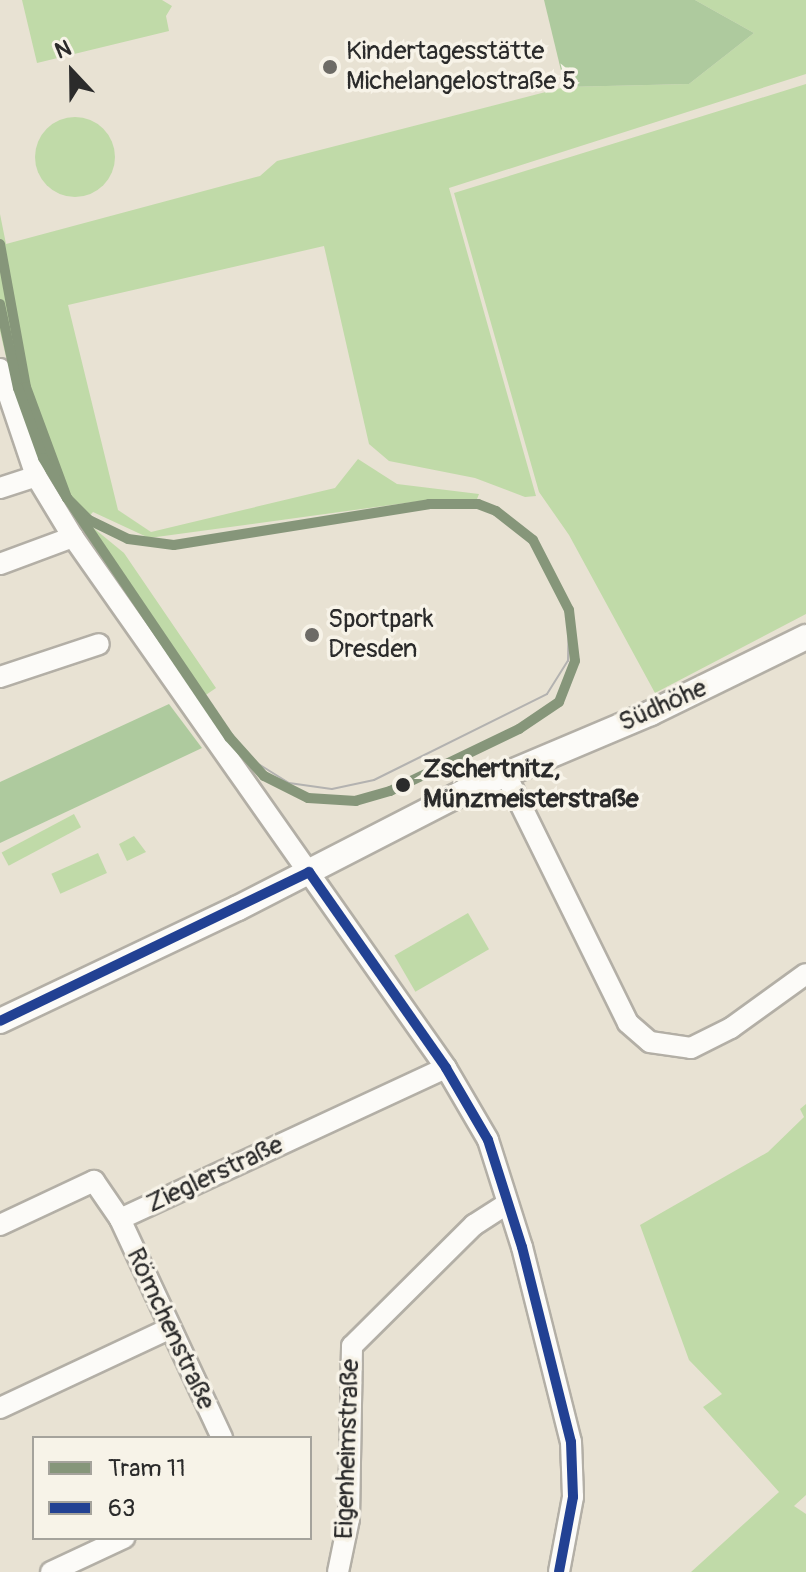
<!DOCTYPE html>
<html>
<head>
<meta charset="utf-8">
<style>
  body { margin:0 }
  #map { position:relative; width:806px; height:1572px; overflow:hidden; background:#e8e2d3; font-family:Pangolin,sans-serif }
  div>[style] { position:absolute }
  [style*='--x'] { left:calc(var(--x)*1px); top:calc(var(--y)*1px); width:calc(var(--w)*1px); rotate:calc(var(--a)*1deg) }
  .green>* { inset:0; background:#c0daa8; transform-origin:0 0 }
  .round { border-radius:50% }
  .forest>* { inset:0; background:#aeca9e }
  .roads { filter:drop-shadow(2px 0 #b3afa6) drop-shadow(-2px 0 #b3afa6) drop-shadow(0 2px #b3afa6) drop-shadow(0 -2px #b3afa6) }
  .minor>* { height:20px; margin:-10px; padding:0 10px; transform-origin:10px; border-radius:10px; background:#fcfbf8 }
  .tertiary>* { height:24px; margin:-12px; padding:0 12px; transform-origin:12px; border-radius:12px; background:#fcfbf8 }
  .tram>* { height:2px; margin:-1px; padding:0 1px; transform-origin:1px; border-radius:1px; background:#b3b2b0 }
  .bus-1>* { height:10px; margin:-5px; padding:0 5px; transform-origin:5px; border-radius:5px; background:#224193 }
  .tram-1>* { height:10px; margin:-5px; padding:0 5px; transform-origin:5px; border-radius:5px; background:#86967a }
  .dots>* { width:22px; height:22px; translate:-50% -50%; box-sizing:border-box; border:4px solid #f7f3e8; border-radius:50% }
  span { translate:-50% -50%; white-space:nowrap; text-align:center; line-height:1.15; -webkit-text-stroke:7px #f7f3e8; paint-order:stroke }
  .poi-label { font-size:26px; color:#2b2b2b }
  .left { translate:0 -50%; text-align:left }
  .street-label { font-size:26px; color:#2b2b2b }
  .stop-label { font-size:26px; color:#2b2b2b; font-weight:700 }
  .legend { position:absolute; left:32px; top:1436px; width:280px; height:104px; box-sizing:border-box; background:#f7f3e8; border:2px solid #a5a39c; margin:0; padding:10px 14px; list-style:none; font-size:24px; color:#2b2b2b }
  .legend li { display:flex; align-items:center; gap:16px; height:40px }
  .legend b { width:40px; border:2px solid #a5a39c }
  .north { position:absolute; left:32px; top:32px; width:80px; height:80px; -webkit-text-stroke:6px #f7f3e8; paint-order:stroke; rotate:338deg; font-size:22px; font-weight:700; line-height:32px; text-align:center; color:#2b2b2b }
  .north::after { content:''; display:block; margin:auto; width:28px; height:36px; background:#2b2b2b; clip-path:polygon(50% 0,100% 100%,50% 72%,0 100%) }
</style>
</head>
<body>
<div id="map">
  <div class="green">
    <i style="clip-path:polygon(22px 0,162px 0,172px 6px,166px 16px,169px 31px,37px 63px)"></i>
    <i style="clip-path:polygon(695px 0,806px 0,806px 74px,449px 188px,536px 496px,525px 497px,475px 478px,389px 461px,369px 444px,324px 246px,68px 305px,118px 510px,151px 532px,335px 488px,358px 459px,397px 484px,479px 494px,477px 499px,435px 499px,149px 538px,93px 512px,85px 521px,124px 553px,216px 688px,197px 701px,82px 538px,43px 468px,11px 379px,0 331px,0 214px,6px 244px,260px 176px,277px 161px,565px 87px,689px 84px,754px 33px)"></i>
    <i style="clip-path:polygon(806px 84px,806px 614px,655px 693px,569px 535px,539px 492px,454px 193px)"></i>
    <i class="round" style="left:35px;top:117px;width:80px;height:80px"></i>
    <i style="left:74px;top:814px;width:15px;height:82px;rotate:62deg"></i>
    <i style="clip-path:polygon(134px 836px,146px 852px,127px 861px,119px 844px)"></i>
    <i style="left:98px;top:853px;width:22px;height:51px;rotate:66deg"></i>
    <i style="left:468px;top:913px;width:42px;height:85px;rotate:60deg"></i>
    <i style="clip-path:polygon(806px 1104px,806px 1495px,794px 1506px,806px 1514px,806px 1572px,691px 1572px,779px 1492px,703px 1407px,722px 1394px,689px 1360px,640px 1225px,768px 1152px,804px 1117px,800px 1109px)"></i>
  </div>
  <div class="forest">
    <i style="clip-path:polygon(544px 0,695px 0,754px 33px,689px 84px,565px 87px)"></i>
    <i style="clip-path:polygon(169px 704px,202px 748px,0 843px,0 782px)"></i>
  </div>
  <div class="roads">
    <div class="minor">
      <i style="--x:0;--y:369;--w:113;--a:71.4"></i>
      <i style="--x:36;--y:476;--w:71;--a:58.8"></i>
      <i style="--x:73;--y:537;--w:649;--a:54.91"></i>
      <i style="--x:446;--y:1068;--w:83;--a:59.7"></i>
      <i style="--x:488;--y:1140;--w:112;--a:72.4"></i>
      <i style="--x:522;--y:1247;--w:201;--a:75.9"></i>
      <i style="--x:571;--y:1442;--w:55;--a:87.9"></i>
      <i style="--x:573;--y:1497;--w:76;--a:100.6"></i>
      <i style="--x:0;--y:488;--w:38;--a:-18"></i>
      <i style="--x:0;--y:564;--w:78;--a:-20.3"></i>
      <i style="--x:0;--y:677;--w:104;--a:-18.4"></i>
      <i style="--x:506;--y:775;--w:276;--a:63.8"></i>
      <i style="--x:628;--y:1023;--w:29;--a:41"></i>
      <i style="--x:650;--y:1042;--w:41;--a:8.3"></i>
      <i style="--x:691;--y:1048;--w:45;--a:-26.6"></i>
      <i style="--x:731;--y:1028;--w:92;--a:-35.8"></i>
      <i style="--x:120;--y:1219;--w:359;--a:-24.9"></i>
      <i style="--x:0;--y:1225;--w:104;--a:-25.1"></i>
      <i style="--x:94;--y:1181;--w:46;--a:55.6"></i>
      <i style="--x:120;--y:1219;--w:242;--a:65"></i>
      <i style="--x:0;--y:1408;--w:187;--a:-25.1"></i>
      <i style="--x:51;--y:1572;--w:81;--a:-25"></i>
      <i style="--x:338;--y:1572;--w:54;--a:-78.3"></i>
      <i style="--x:349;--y:1519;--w:173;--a:-89"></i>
      <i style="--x:352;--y:1346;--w:172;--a:-44.8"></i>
      <i style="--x:474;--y:1225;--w:40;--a:-32.9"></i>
    </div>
    <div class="tertiary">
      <i style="--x:0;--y:1021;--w:263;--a:-25.4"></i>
      <i style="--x:238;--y:908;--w:254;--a:-27.2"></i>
      <i style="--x:464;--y:792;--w:203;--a:-22.9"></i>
      <i style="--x:651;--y:713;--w:173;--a:-26.1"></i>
    </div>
  </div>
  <div class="tram">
    <i style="--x:229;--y:737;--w:33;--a:45"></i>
    <i style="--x:252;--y:760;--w:44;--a:31.9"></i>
    <i style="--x:289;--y:783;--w:43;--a:7.9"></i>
    <i style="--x:332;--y:789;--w:43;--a:-12.1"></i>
    <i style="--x:374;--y:780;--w:193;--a:-26.4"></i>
    <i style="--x:547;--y:694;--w:39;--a:-58"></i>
    <i style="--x:568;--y:661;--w:51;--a:-88.9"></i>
  </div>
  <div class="bus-1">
    <i style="--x:309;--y:872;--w:239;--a:55"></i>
    <i style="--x:446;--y:1068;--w:83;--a:59.7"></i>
    <i style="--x:488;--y:1140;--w:112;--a:72.4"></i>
    <i style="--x:522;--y:1247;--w:201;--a:75.9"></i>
    <i style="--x:571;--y:1442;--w:55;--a:87.9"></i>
    <i style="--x:573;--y:1497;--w:76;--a:100.6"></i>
    <i style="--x:0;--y:1021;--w:343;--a:-25.7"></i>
  </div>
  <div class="tram-1">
    <i style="--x:0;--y:244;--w:145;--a:79.7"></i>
    <i style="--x:26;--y:387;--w:118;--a:69.7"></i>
    <i style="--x:0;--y:304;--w:86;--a:77.9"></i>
    <i style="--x:18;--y:388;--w:74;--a:70.3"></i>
    <i style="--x:43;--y:458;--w:47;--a:59"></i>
    <i style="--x:67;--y:498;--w:31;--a:45"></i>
    <i style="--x:89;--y:520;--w:43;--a:26"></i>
    <i style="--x:128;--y:539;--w:46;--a:7.4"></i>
    <i style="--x:174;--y:545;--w:258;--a:-9.1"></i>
    <i style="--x:429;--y:504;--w:49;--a:0"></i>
    <i style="--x:478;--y:504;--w:19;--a:21"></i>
    <i style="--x:496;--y:511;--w:47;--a:38.1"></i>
    <i style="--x:533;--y:540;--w:79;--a:62.8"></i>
    <i style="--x:569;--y:610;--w:51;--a:83.3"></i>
    <i style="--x:575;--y:661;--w:44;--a:111.3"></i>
    <i style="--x:559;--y:702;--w:48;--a:146"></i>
    <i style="--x:519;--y:729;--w:143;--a:154.3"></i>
    <i style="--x:390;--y:791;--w:35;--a:164"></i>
    <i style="--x:356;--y:801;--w:48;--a:-176.4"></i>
    <i style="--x:308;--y:798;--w:49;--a:-153.4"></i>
    <i style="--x:264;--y:776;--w:52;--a:-131.9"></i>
    <i style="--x:229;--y:737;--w:289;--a:-124.1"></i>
  </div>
  <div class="dots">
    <i style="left:330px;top:67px;background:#6d6b66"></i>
    <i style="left:312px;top:635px;background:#6d6b66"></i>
    <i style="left:403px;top:785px;background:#2b2b2b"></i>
  </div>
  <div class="poi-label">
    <span class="left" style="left:346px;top:67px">Kindertagesstätte<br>Michelangelostraße 5</span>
    <span class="left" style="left:328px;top:635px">Sportpark<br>Dresden</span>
  </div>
  <div class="street-label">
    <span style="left:663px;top:706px;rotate:-24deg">Südhöhe</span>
    <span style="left:215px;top:1175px;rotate:-25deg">Zieglerstraße</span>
    <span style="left:170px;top:1329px;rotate:65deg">Römchenstraße</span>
    <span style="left:348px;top:1449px;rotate:-88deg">Eigenheimstraße</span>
  </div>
  <div class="stop-label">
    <span class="left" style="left:423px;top:785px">Zschertnitz,<br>Münzmeisterstraße</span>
  </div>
  <ul class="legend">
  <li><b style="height:10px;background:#86967a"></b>Tram 11</li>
  <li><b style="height:10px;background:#224193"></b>63</li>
  </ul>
  <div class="north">N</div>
</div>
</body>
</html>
